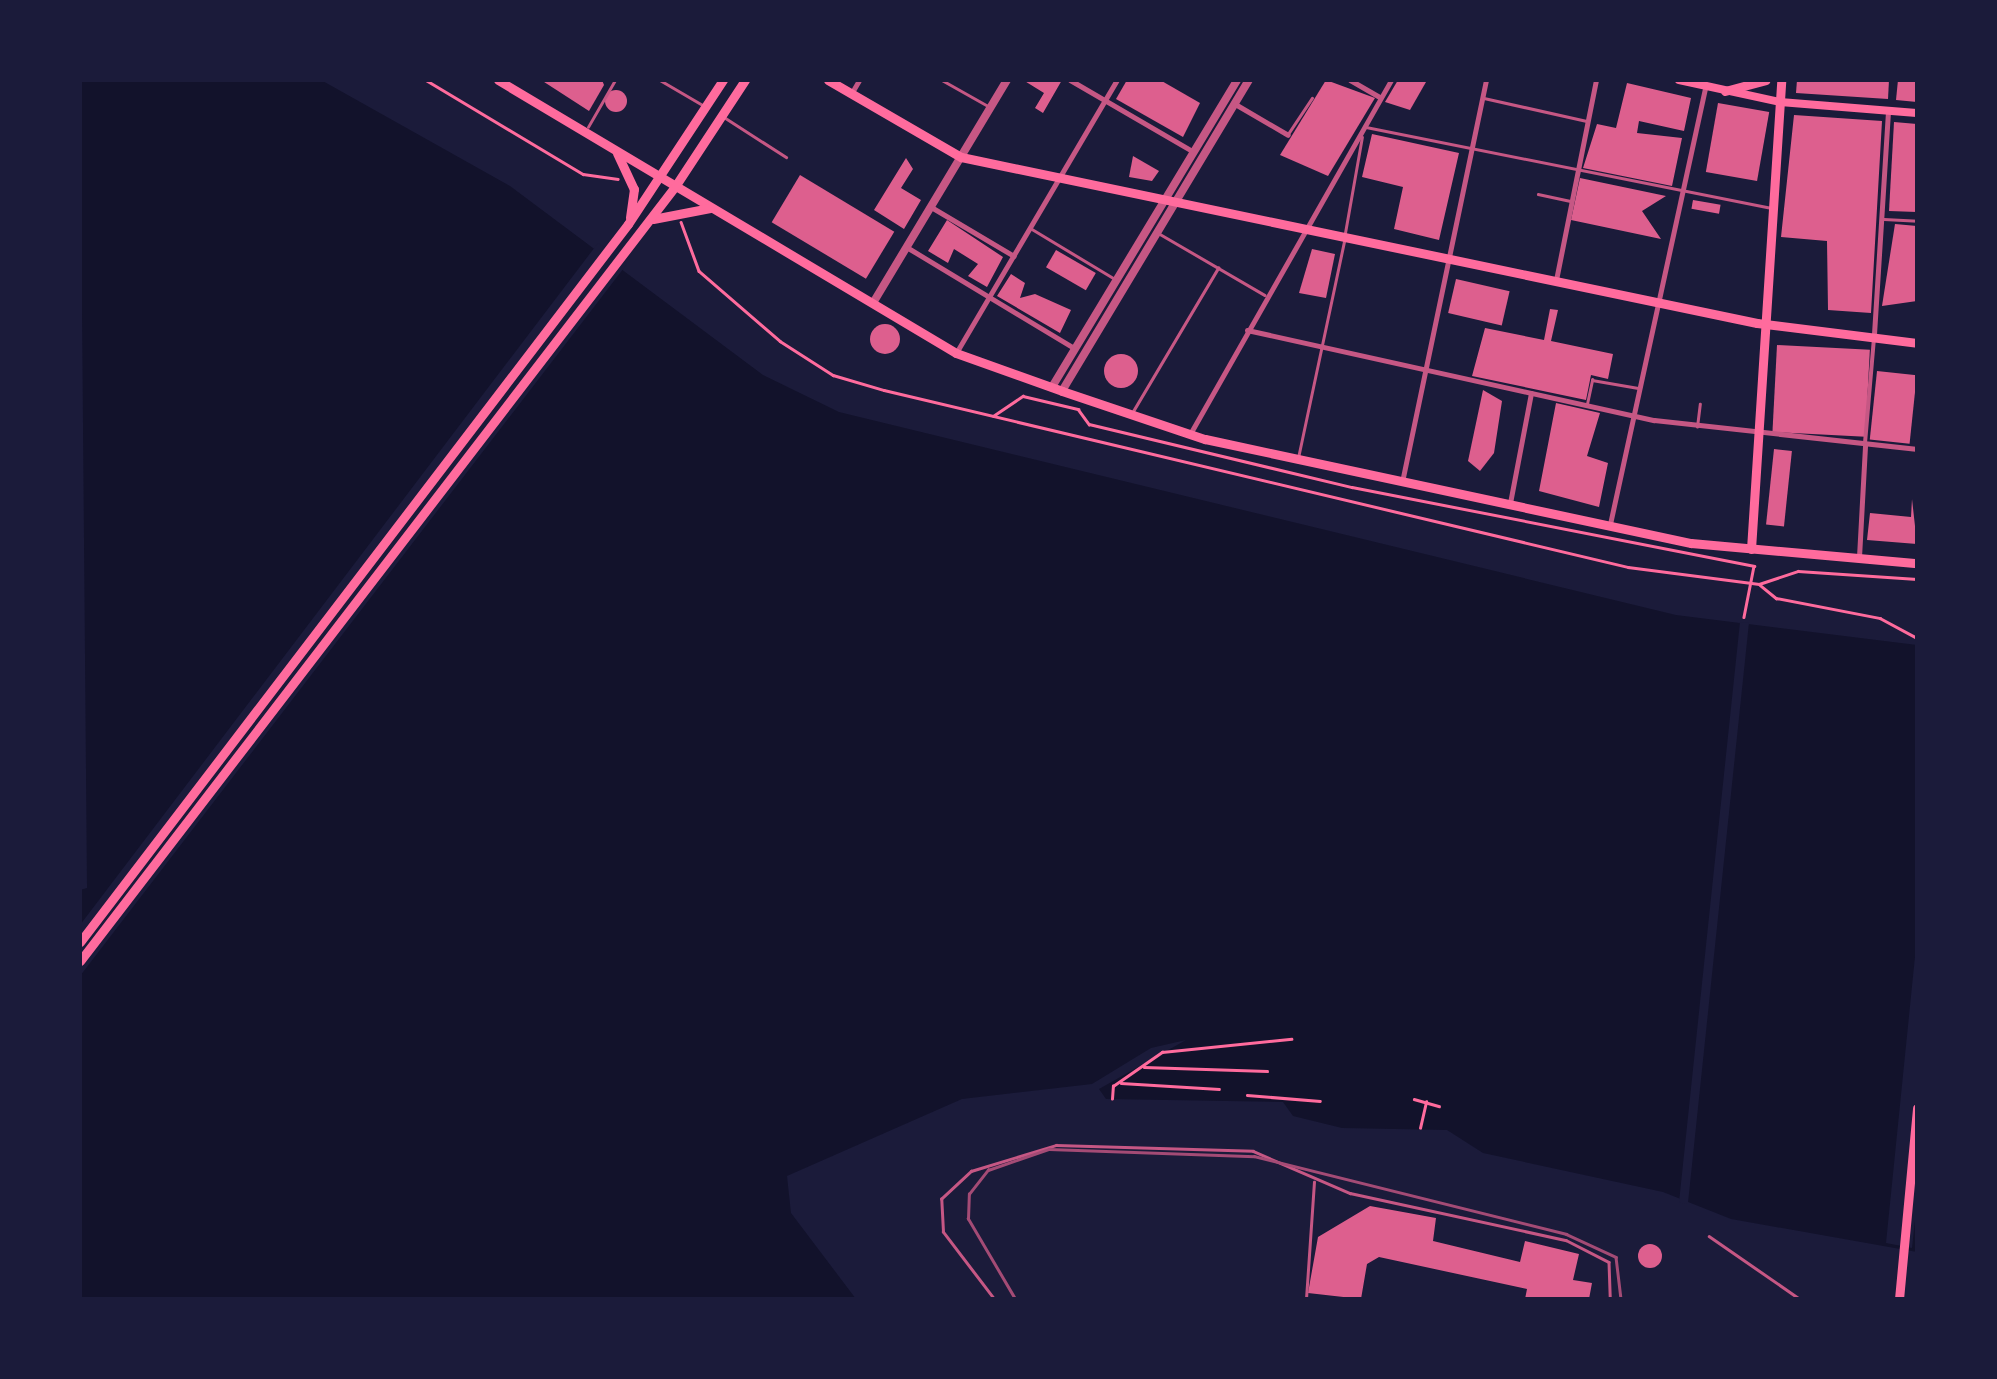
<!DOCTYPE html>
<html>
<head>
<meta charset="utf-8">
<style>
  body { margin:0 }
  #map { position:relative; width:1997px; height:1379px; overflow:hidden; background:#1b1b3a; font-family:Rubik,sans-serif }
  div>[style] { position:absolute }
  [style*='--x'] { left:calc(var(--x)*1px); top:calc(var(--y)*1px); width:calc(var(--w)*1px); rotate:calc(var(--a)*1deg) }
  .water>* { inset:0; background:#12122b }
  .pier>* { inset:0; background:#1b1b3a; transform-origin:0 0 }
  .building>* { inset:0; background:#dd5f8e; transform-origin:0 0 }
  .round { border-radius:50% }
  .path>* { height:2.5px; margin:-1.25px; padding:0 1.25px; transform-origin:1.25px; border-radius:1.25px; background:#ff6b9d }
  .service>* { height:2.5px; margin:-1.25px; padding:0 1.25px; transform-origin:1.25px; border-radius:1.25px; background:#c65784 }
  .pedestrian>* { height:4px; margin:-2px; padding:0 2px; transform-origin:2px; border-radius:2px; background:#c65784 }
  .minor>* { height:5px; margin:-2.5px; padding:0 2.5px; transform-origin:2.5px; border-radius:2.5px; background:#c65784 }
  .tertiary>* { height:8px; margin:-4px; padding:0 4px; transform-origin:4px; border-radius:4px; background:#c65784 }
  .secondary>* { height:8px; margin:-4px; padding:0 4px; transform-origin:4px; border-radius:4px; background:#ff6b9d }
  .primary>* { height:9px; margin:-4.5px; padding:0 4.5px; transform-origin:4.5px; border-radius:4.5px; background:#ff6b9d }
  .rail>* { height:2.5px; margin:-1.25px; padding:0 1.25px; transform-origin:1.25px; border-radius:1.25px; background:#a44b75 }
  span { translate:-50% -50%; white-space:nowrap; text-align:center; line-height:1.15; -webkit-text-stroke:8px #1b1b3a; paint-order:stroke }
  .frame { position:absolute; inset:0; border:82px solid #1b1b3a; pointer-events:none }
</style>
</head>
<body>
<div id="map">
  <div class="water">
    <i style="clip-path:polygon(80px 80px,321px 80px,510px 186px,763px 375px,839px 412px,1676px 615px,1917px 645px,1917px 1252px,1731px 1219px,1663px 1192px,1483px 1153px,1447px 1130px,1342px 1128px,1293px 1116px,1283px 1102px,1106px 1099px,1099px 1089px,1186px 1040px,1151px 1048px,1092px 1084px,962px 1099px,787px 1176px,791px 1213px,856px 1299px,80px 1299px,80px 890px,87px 888px)"></i>
  </div>
  <div class="pier">
    <i style="clip-path:polygon(598px 243px,627px 264px,80px 976px,80px 925px)"></i>
    <i style="left:1740px;top:622px;width:9px;height:584px;rotate:6deg"></i>
    <i style="clip-path:polygon(1917px 937px,1917px 1201px,1912px 1248px,1886px 1243px)"></i>
  </div>
  <div class="building">
    <i style="clip-path:polygon(541px 80px,602px 80px,604px 85px,589px 111px)"></i>
    <i style="clip-path:polygon(1023px 80px,1062px 80px,1043px 113px,1035px 108px,1044px 93px)"></i>
    <i style="clip-path:polygon(1127px 80px,1160px 80px,1200px 103px,1183px 137px,1116px 99px)"></i>
    <i style="clip-path:polygon(1326px 80px,1375px 98px,1328px 176px,1280px 155px)"></i>
    <i style="clip-path:polygon(1398px 80px,1426px 82px,1410px 110px,1385px 102px)"></i>
    <i style="clip-path:polygon(1797px 80px,1889px 80px,1888px 99px,1796px 93px)"></i>
    <i style="clip-path:polygon(1898px 80px,1917px 80px,1917px 102px,1896px 100px)"></i>
    <i style="clip-path:polygon(1627px 83px,1691px 98px,1684px 131px,1639px 121px,1637px 133px,1682px 138px,1672px 186px,1583px 168px,1597px 124px,1616px 128px)"></i>
    <i class="round" style="left:605px;top:90px;width:22px;height:22px"></i>
    <i style="left:1718px;top:103px;width:52px;height:70px;rotate:10deg"></i>
    <i style="clip-path:polygon(1794px 115px,1882px 121px,1871px 313px,1828px 310px,1827px 241px,1781px 237px)"></i>
    <i style="clip-path:polygon(1894px 122px,1917px 124px,1917px 212px,1889px 211px)"></i>
    <i style="clip-path:polygon(1372px 134px,1459px 153px,1439px 240px,1394px 229px,1403px 187px,1362px 177px)"></i>
    <i style="clip-path:polygon(1133px 156px,1159px 171px,1152px 181px,1129px 177px)"></i>
    <i style="clip-path:polygon(906px 158px,913px 169px,901px 188px,921px 200px,904px 229px,874px 210px)"></i>
    <i style="left:800px;top:175px;width:110px;height:55px;rotate:31deg"></i>
    <i style="clip-path:polygon(1580px 178px,1666px 196px,1642px 211px,1661px 239px,1571px 220px)"></i>
    <i style="left:1693px;top:200px;width:28px;height:9px;rotate:10deg"></i>
    <i style="clip-path:polygon(947px 220px,1003px 257px,987px 287px,968px 276px,978px 264px,954px 249px,948px 263px,928px 251px)"></i>
    <i style="clip-path:polygon(1895px 224px,1917px 226px,1917px 301px,1882px 306px)"></i>
    <i style="clip-path:polygon(1312px 249px,1335px 254px,1326px 298px,1299px 293px)"></i>
    <i style="left:1056px;top:250px;width:46px;height:20px;rotate:30deg"></i>
    <i style="clip-path:polygon(1011px 274px,1025px 283px,1020px 298px,1035px 294px,1071px 310px,1060px 333px,997px 296px)"></i>
    <i style="left:1456px;top:279px;width:55px;height:35px;rotate:13deg"></i>
    <i style="clip-path:polygon(1550px 309px,1558px 310px,1551px 341px,1613px 354px,1608px 379px,1591px 375px,1586px 400px,1472px 376px,1485px 328px,1544px 340px)"></i>
    <i class="round" style="left:870px;top:324px;width:30px;height:30px"></i>
    <i style="left:1777px;top:345px;width:93px;height:87px;rotate:3deg"></i>
    <i class="round" style="left:1104px;top:354px;width:34px;height:34px"></i>
    <i style="left:1877px;top:371px;width:40px;height:69px;rotate:6deg"></i>
    <i style="clip-path:polygon(1483px 390px,1502px 401px,1494px 453px,1480px 471px,1468px 461px)"></i>
    <i style="clip-path:polygon(1556px 403px,1600px 413px,1587px 456px,1608px 463px,1599px 507px,1539px 491px)"></i>
    <i style="left:1774px;top:449px;width:18px;height:76px;rotate:6deg"></i>
    <i style="clip-path:polygon(1912px 499px,1917px 544px,1867px 540px,1870px 513px,1911px 517px)"></i>
    <i style="clip-path:polygon(1370px 1206px,1436px 1218px,1433px 1241px,1520px 1262px,1525px 1241px,1579px 1254px,1573px 1280px,1592px 1283px,1589px 1299px,1525px 1299px,1527px 1289px,1379px 1257px,1367px 1264px,1361px 1299px,1308px 1293px,1318px 1237px)"></i>
    <i class="round" style="left:1638px;top:1244px;width:24px;height:24px"></i>
  </div>
  <div class="path">
    <i style="--x:426;--y:80;--w:183;--a:30.9"></i>
    <i style="--x:583;--y:174;--w:35;--a:8"></i>
    <i style="--x:681;--y:222;--w:52;--a:69.8"></i>
    <i style="--x:699;--y:271;--w:107;--a:40.8"></i>
    <i style="--x:780;--y:341;--w:63;--a:32.7"></i>
    <i style="--x:833;--y:375;--w:53;--a:16.4"></i>
    <i style="--x:884;--y:390;--w:765;--a:13.38"></i>
    <i style="--x:1628;--y:567;--w:132;--a:7.4"></i>
    <i style="--x:1759;--y:584;--w:41;--a:-18.4"></i>
    <i style="--x:1798;--y:571;--w:119;--a:3.8"></i>
    <i style="--x:993;--y:416;--w:36;--a:-34"></i>
    <i style="--x:1023;--y:396;--w:57;--a:13.3"></i>
    <i style="--x:1078;--y:409;--w:19;--a:54"></i>
    <i style="--x:1089;--y:424;--w:270;--a:13.5"></i>
    <i style="--x:1352;--y:487;--w:410;--a:11.1"></i>
    <i style="--x:1754;--y:566;--w:52;--a:101.1"></i>
    <i style="--x:1760;--y:585;--w:21;--a:39"></i>
    <i style="--x:1776;--y:598;--w:106;--a:10.9"></i>
    <i style="--x:1880;--y:618;--w:42;--a:28.4"></i>
    <i style="--x:1144;--y:1067;--w:123;--a:1.9"></i>
    <i style="--x:1121;--y:1083;--w:98;--a:3.5"></i>
    <i style="--x:1247;--y:1095;--w:73;--a:4.7"></i>
    <i style="--x:1112;--y:1099;--w:13;--a:-86"></i>
    <i style="--x:1113;--y:1086;--w:60;--a:-34.8"></i>
    <i style="--x:1162;--y:1052;--w:130;--a:-5.8"></i>
    <i style="--x:1414;--y:1099;--w:26;--a:16"></i>
    <i style="--x:1420;--y:1128;--w:27;--a:-77"></i>
  </div>
  <div class="service">
    <i style="--x:660;--y:80;--w:48;--a:30.3"></i>
    <i style="--x:942;--y:80;--w:55;--a:29.4"></i>
    <i style="--x:1484;--y:98;--w:106;--a:12.6"></i>
    <i style="--x:724;--y:117;--w:74;--a:32.8"></i>
    <i style="--x:588;--y:127;--w:54;--a:-60.1"></i>
    <i style="--x:1366;--y:127;--w:412;--a:11.3"></i>
    <i style="--x:1288;--y:134;--w:43;--a:-56.3"></i>
    <i style="--x:1538;--y:194;--w:34;--a:12"></i>
    <i style="--x:1884;--y:219;--w:33;--a:3"></i>
    <i style="--x:1032;--y:229;--w:97;--a:31.1"></i>
    <i style="--x:1345;--y:233;--w:97;--a:-80"></i>
    <i style="--x:1160;--y:234;--w:121;--a:30.2"></i>
    <i style="--x:1587;--y:404;--w:25;--a:-78"></i>
    <i style="--x:1592;--y:380;--w:48;--a:9.7"></i>
    <i style="--x:1132;--y:413;--w:169;--a:-59.3"></i>
    <i style="--x:1697;--y:427;--w:23;--a:-83"></i>
    <i style="--x:1298;--y:458;--w:222;--a:-78"></i>
    <i style="--x:1709;--y:1236;--w:111;--a:34.7"></i>
    <i style="--x:994;--y:1299;--w:84;--a:-127.3"></i>
    <i style="--x:943;--y:1232;--w:33;--a:-93"></i>
    <i style="--x:941;--y:1199;--w:41;--a:-43"></i>
    <i style="--x:971;--y:1171;--w:89;--a:-17"></i>
    <i style="--x:1056;--y:1145;--w:197;--a:1.7"></i>
    <i style="--x:1253;--y:1151;--w:106;--a:23.4"></i>
    <i style="--x:1350;--y:1193;--w:221;--a:12.3"></i>
    <i style="--x:1566;--y:1240;--w:48;--a:27.1"></i>
    <i style="--x:1609;--y:1262;--w:37;--a:88"></i>
    <i style="--x:1306;--y:1299;--w:117;--a:-86.1"></i>
  </div>
  <div class="pedestrian">
    <i style="--x:1865;--y:443;--w:105;--a:-85.1"></i>
  </div>
  <div class="minor">
    <i style="--x:1070;--y:80;--w:141;--a:30.2"></i>
    <i style="--x:1350;--y:80;--w:34;--a:30"></i>
    <i style="--x:851;--y:94;--w:16;--a:-60"></i>
    <i style="--x:1235;--y:104;--w:61;--a:30.3"></i>
    <i style="--x:931;--y:207;--w:96;--a:30.6"></i>
    <i style="--x:908;--y:248;--w:194;--a:31.1"></i>
    <i style="--x:1556;--y:280;--w:204;--a:-78.7"></i>
    <i style="--x:1247;--y:330;--w:417;--a:12.5"></i>
    <i style="--x:1654;--y:420;--w:265;--a:6.3"></i>
    <i style="--x:1874;--y:334;--w:222;--a:-86.4"></i>
    <i style="--x:956;--y:353;--w:317;--a:-59.5"></i>
    <i style="--x:1190;--y:434;--w:407;--a:-60.4"></i>
    <i style="--x:1402;--y:482;--w:411;--a:-78.2"></i>
    <i style="--x:1510;--y:503;--w:112;--a:-79.2"></i>
    <i style="--x:1610;--y:524;--w:447;--a:-77.7"></i>
    <i style="--x:1859;--y:557;--w:112;--a:-86.9"></i>
  </div>
  <div class="tertiary">
    <i style="--x:873;--y:303;--w:260;--a:-59"></i>
    <i style="--x:1052;--y:387;--w:358;--a:-58.9"></i>
    <i style="--x:1062;--y:391;--w:363;--a:-59"></i>
  </div>
  <div class="secondary">
    <i style="--x:1679;--y:80;--w:103;--a:12.3"></i>
    <i style="--x:1780;--y:102;--w:137;--a:4.6"></i>
  </div>
  <div class="primary">
    <i style="--x:498;--y:80;--w:533;--a:30.8"></i>
    <i style="--x:956;--y:353;--w:113;--a:19.7"></i>
    <i style="--x:1062;--y:391;--w:151;--a:18.6"></i>
    <i style="--x:1205;--y:439;--w:497;--a:12.1"></i>
    <i style="--x:1691;--y:543;--w:227;--a:5.1"></i>
    <i style="--x:828;--y:80;--w:154;--a:30.1"></i>
    <i style="--x:961;--y:157;--w:813;--a:11.78"></i>
    <i style="--x:1757;--y:323;--w:161;--a:7.1"></i>
    <i style="--x:1725;--y:91;--w:42;--a:-15"></i>
    <i style="--x:617;--y:153;--w:40;--a:65"></i>
    <i style="--x:634;--y:189;--w:29;--a:98"></i>
    <i style="--x:653;--y:219;--w:58;--a:-10.9"></i>
    <i style="--x:1751;--y:549;--w:470;--a:-86.3"></i>
    <i style="--x:80;--y:942;--w:903;--a:-52.65"></i>
    <i style="--x:628;--y:224;--w:173;--a:-56.6"></i>
    <i style="--x:80;--y:961;--w:978;--a:-52.47"></i>
    <i style="--x:676;--y:185;--w:126;--a:-56.7"></i>
    <i style="--x:1899;--y:1299;--w:192;--a:-84.6"></i>
  </div>
  <div class="rail">
    <i style="--x:1015;--y:1299;--w:93;--a:-120.4"></i>
    <i style="--x:968;--y:1219;--w:25;--a:-88"></i>
    <i style="--x:969;--y:1194;--w:31;--a:-52"></i>
    <i style="--x:988;--y:1170;--w:65;--a:-19"></i>
    <i style="--x:1049;--y:1149;--w:205;--a:2"></i>
    <i style="--x:1254;--y:1156;--w:322;--a:14"></i>
    <i style="--x:1566;--y:1234;--w:55;--a:24.7"></i>
    <i style="--x:1616;--y:1257;--w:42;--a:83.2"></i>
  </div>
  <div class="frame"></div>
</div>
</body>
</html>
